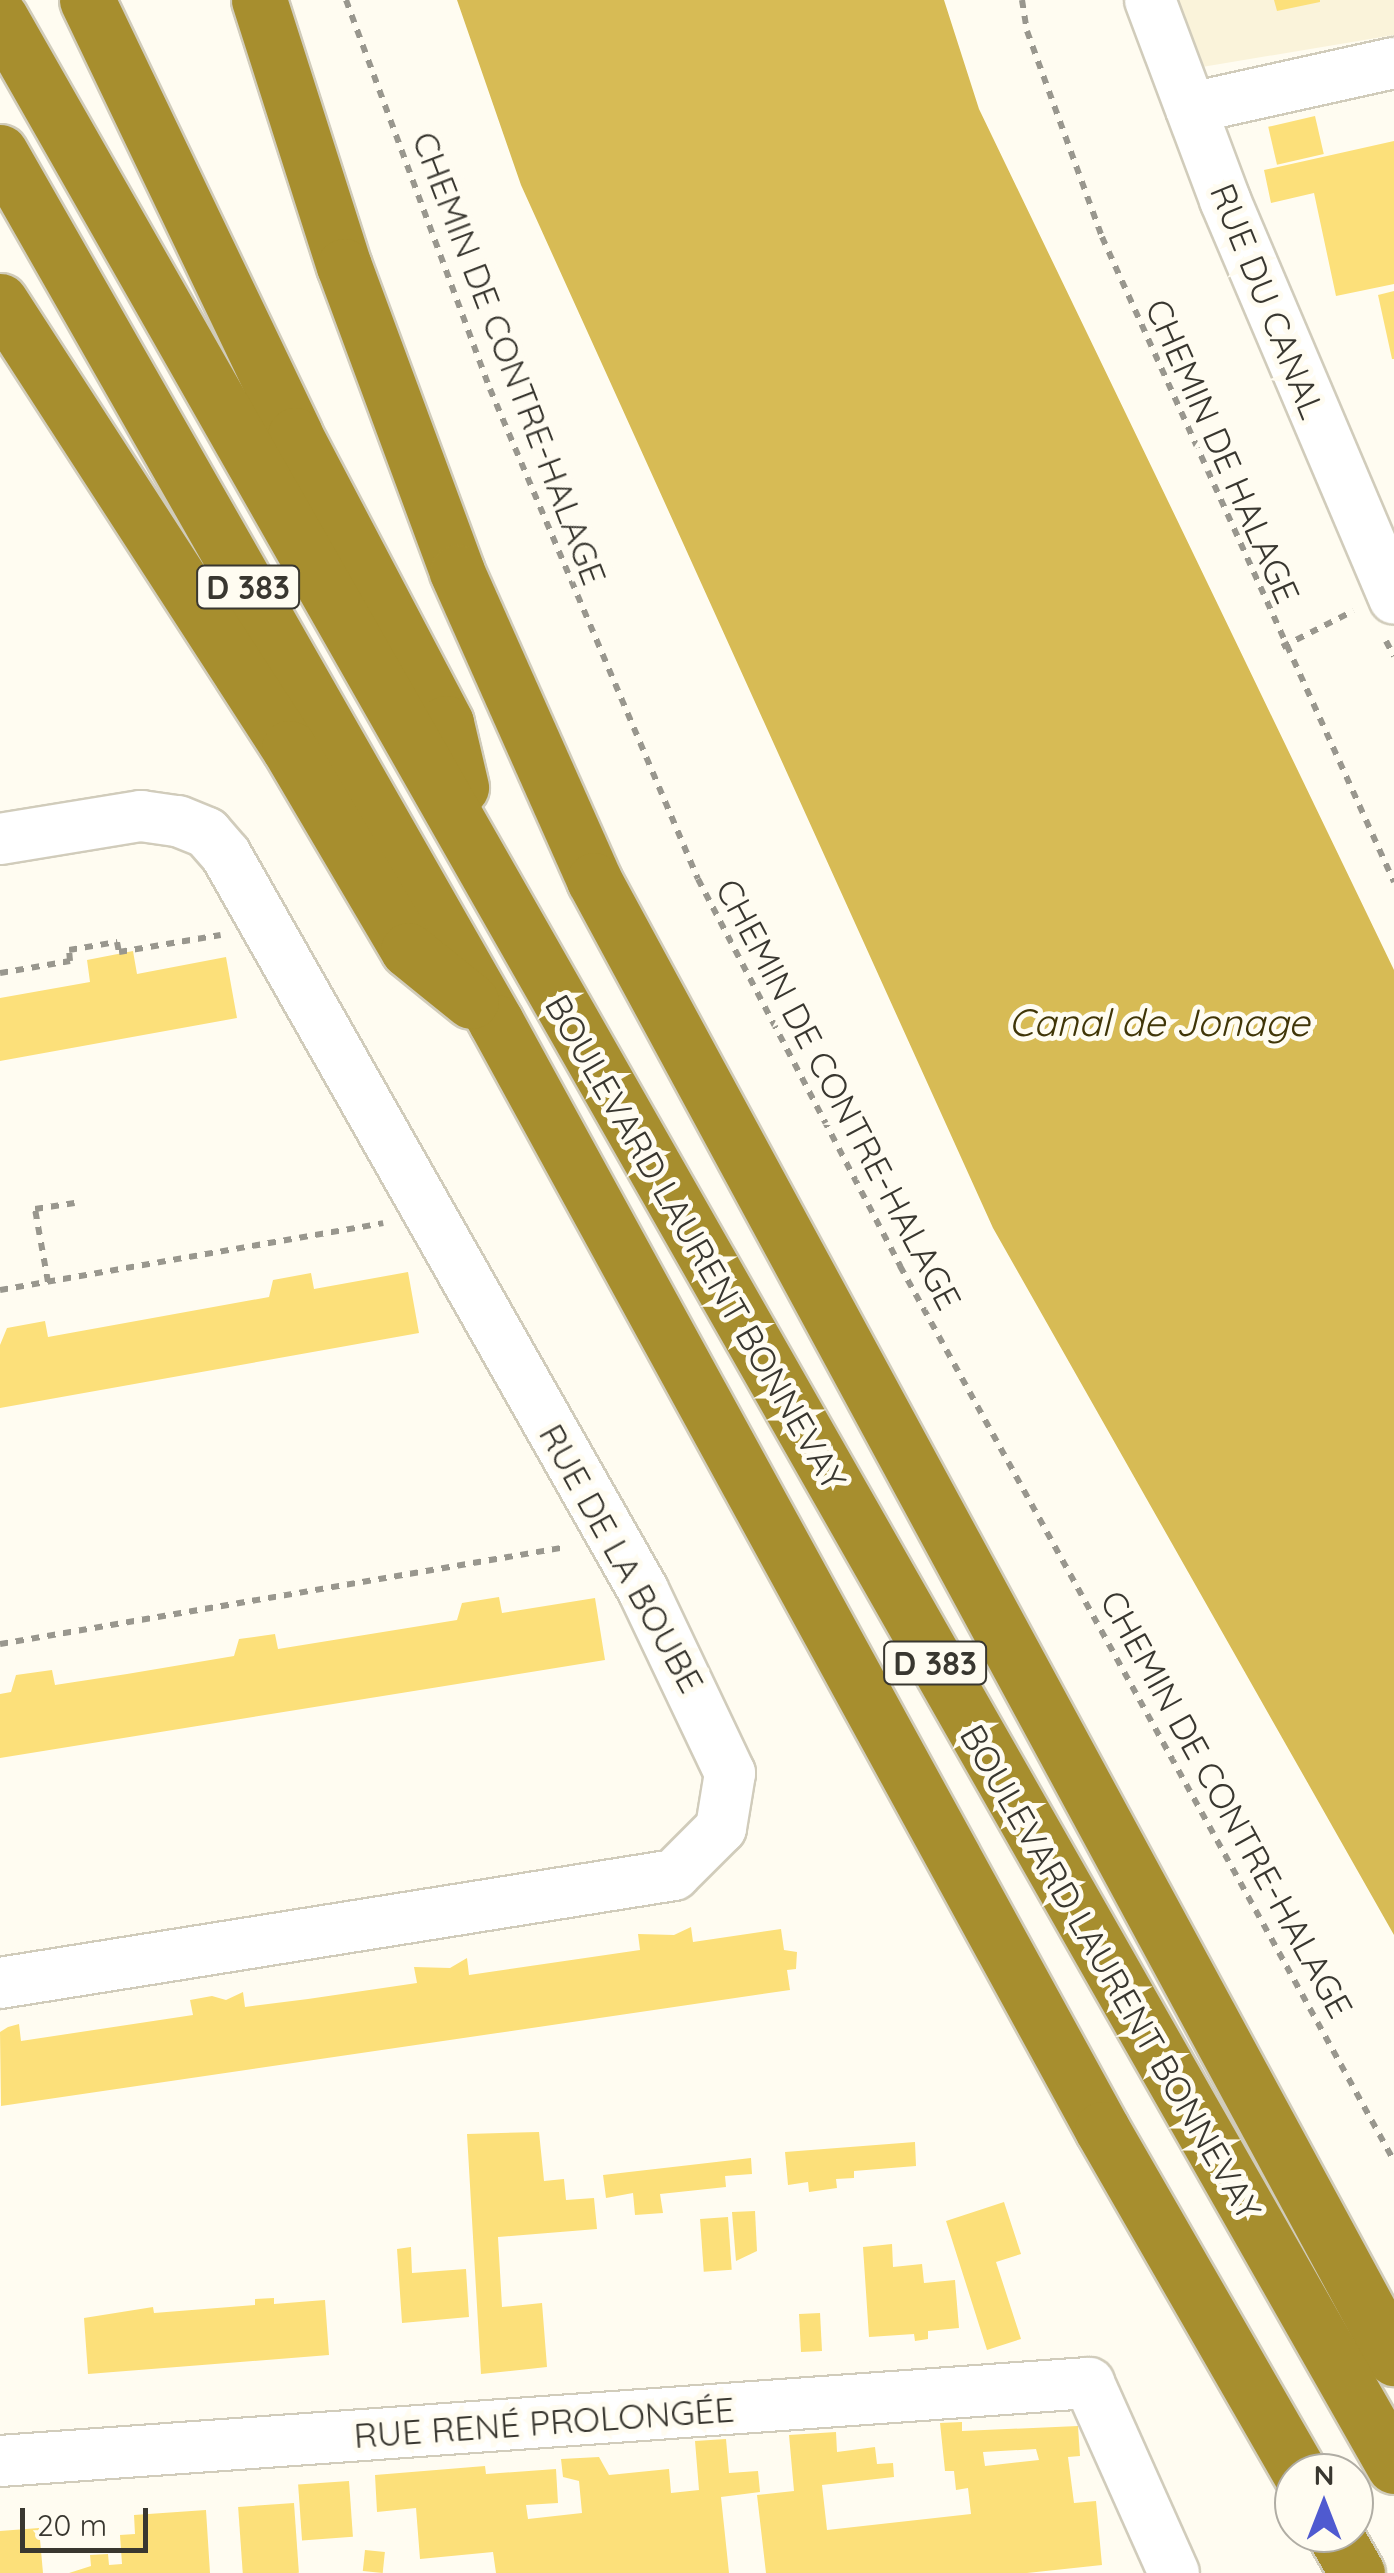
<!DOCTYPE html>
<html>
<head>
<meta charset="utf-8">
<style>
  body { margin:0 }
  #map { position:relative; width:1394px; height:2573px; overflow:hidden; background:#fffcf1; font-family:Quicksand,sans-serif }
  div>[style] { position:absolute }
  [style*='--x'] { left:calc(var(--x)*1px); top:calc(var(--y)*1px); width:calc(var(--w)*1px); rotate:calc(var(--a)*1deg) }
  .built>* { inset:0; background:#faf3da }
  .water>* { inset:0; background:#d7bb55 }
  .building>* { inset:0; background:#fce07a; transform-origin:0 0 }
  .path>* { height:6px; margin-top:-3px; transform-origin:0; background:repeating-linear-gradient(90deg,#99978e 0 8px,transparent 0 16px) }
  .roads { filter:drop-shadow(2px 0 #d1ccbb) drop-shadow(-2px 0 #d1ccbb) drop-shadow(0 2px #d1ccbb) drop-shadow(0 -2px #d1ccbb) }
  .minor>* { height:50px; margin:-25px; padding:0 25px; transform-origin:25px; border-radius:25px; background:#fff }
  .highway>* { height:55px; margin:-27.5px; padding:0 27.5px; transform-origin:27.5px; border-radius:27.5px; background:#a78e2e }
  span { translate:-50% -50%; white-space:nowrap; text-align:center; line-height:1.15; -webkit-text-stroke:10px #fffcf1; paint-order:stroke }
  .shield-label span { padding:2px 8px; background:#fffcf1; border:2px solid; border-radius:8px; -webkit-text-stroke-width:0 }
  .shield-label { font-size:32px; color:#393730; font-weight:700 }
  .street-label { font-size:35px; color:#393730 }
  .water-label { font-size:38px; color:#403507; font-style:italic }
  .north { position:absolute; left:1274px; top:2453px; width:100px; height:100px; box-sizing:border-box; background:#fffcf1; border:2px solid #b0ada4; border-radius:50%; rotate:0deg; font-size:28px; font-weight:700; line-height:40px; text-align:center; color:#393730 }
  .north::after { content:''; display:block; margin:auto; width:35px; height:45px; background:#4f5ad0; clip-path:polygon(50% 0,100% 100%,50% 72%,0 100%) }
  .scale { position:absolute; left:20px; top:2508px; width:128px; height:45px; box-sizing:border-box; border:5px solid #393730; border-top:0; padding-left:12px; font-size:30px; line-height:35px; white-space:nowrap; color:#393730; -webkit-text-stroke:8px #fffcf1; paint-order:stroke }
</style>
</head>
<body>
<div id="map">
  <div class="built">
    <i style="clip-path:polygon(1177px 0,1394px 0,1394px 35px,1202px 67px)"></i>
  </div>
  <div class="water">
    <i style="clip-path:polygon(457px 0,944px 0,979px 109px,1394px 970px,1394px 1935px,993px 1228px,521px 185px)"></i>
  </div>
  <div class="building">
    <i style="clip-path:polygon(1274px 0,1320px 0,1320px 2px,1277px 11px)"></i>
    <i style="left:1315px;top:116px;width:39px;height:48px;rotate:77deg"></i>
    <i style="clip-path:polygon(1394px 141px,1394px 284px,1336px 296px,1314px 193px,1271px 203px,1264px 170px)"></i>
    <i style="clip-path:polygon(1394px 291px,1394px 359px,1392px 359px,1378px 295px)"></i>
    <i style="clip-path:polygon(133px 951px,137px 974px,226px 957px,237px 1018px,0 1061px,0 998px,90px 982px,87px 960px)"></i>
    <i style="clip-path:polygon(408px 1272px,419px 1333px,0 1408px,0 1345px,7px 1328px,45px 1321px,48px 1337px,269px 1297px,273px 1280px,311px 1273px,314px 1289px)"></i>
    <i style="clip-path:polygon(499px 1597px,502px 1613px,595px 1598px,605px 1660px,0 1758px,0 1694px,11px 1692px,16px 1675px,52px 1670px,55px 1685px,127px 1674px,234px 1656px,239px 1639px,275px 1634px,278px 1649px,457px 1620px,462px 1603px)"></i>
    <i style="clip-path:polygon(691px 1927px,693px 1942px,781px 1929px,784px 1950px,797px 1952px,796px 1969px,787px 1970px,790px 1990px,1px 2106px,0 2032px,8px 2027px,19px 2024px,21px 2041px,193px 2015px,190px 2000px,212px 1996px,226px 2000px,243px 1992px,245px 2007px,308px 1999px,417px 1983px,414px 1967px,450px 1968px,467px 1958px,469px 1975px,640px 1950px,638px 1934px,674px 1935px)"></i>
    <i style="clip-path:polygon(539px 2132px,544px 2181px,564px 2179px,566px 2200px,594px 2198px,597px 2229px,498px 2237px,502px 2307px,542px 2303px,547px 2367px,481px 2374px,467px 2134px)"></i>
    <i style="clip-path:polygon(915px 2142px,916px 2166px,854px 2171px,854px 2178px,836px 2179px,837px 2188px,809px 2192px,808px 2182px,788px 2185px,785px 2152px)"></i>
    <i style="clip-path:polygon(751px 2158px,752px 2174px,725px 2176px,726px 2187px,660px 2194px,663px 2213px,635px 2215px,633px 2193px,606px 2198px,603px 2175px)"></i>
    <i style="clip-path:polygon(1004px 2202px,1021px 2254px,996px 2262px,1021px 2339px,987px 2350px,946px 2221px)"></i>
    <i style="clip-path:polygon(755px 2211px,757px 2251px,736px 2261px,732px 2212px)"></i>
    <i style="left:728px;top:2217px;width:53px;height:28px;rotate:86deg"></i>
    <i style="clip-path:polygon(892px 2244px,893px 2267px,922px 2264px,924px 2283px,955px 2280px,959px 2328px,928px 2331px,928px 2339px,915px 2341px,914px 2334px,869px 2337px,863px 2247px)"></i>
    <i style="clip-path:polygon(411px 2247px,412px 2273px,466px 2269px,469px 2317px,402px 2323px,397px 2249px)"></i>
    <i style="clip-path:polygon(274px 2298px,274px 2304px,325px 2300px,329px 2355px,88px 2374px,84px 2318px,153px 2307px,154px 2313px,255px 2305px,255px 2299px)"></i>
    <i style="left:820px;top:2313px;width:38px;height:21px;rotate:87deg"></i>
    <i style="clip-path:polygon(evenodd,962px 2422px,962px 2431px,1078px 2426px,1080px 2456px,1068px 2457px,1074px 2503px,1096px 2501px,1102px 2565px,1027px 2573px,766px 2573px,757px 2495px,794px 2491px,789px 2435px,836px 2432px,837px 2452px,875px 2447px,877px 2464px,893px 2463px,894px 2477px,822px 2485px,827px 2530px,971px 2514px,968px 2488px,956px 2490px,954px 2471px,945px 2471px,940px 2423px,962px 2422px,1036px 2449px,1039px 2460px,985px 2466px,983px 2452px,1036px 2449px)"></i>
    <i style="clip-path:polygon(726px 2439px,729px 2473px,758px 2471px,760px 2492px,721px 2497px,729px 2573px,496px 2573px,493px 2552px,420px 2559px,416px 2508px,377px 2512px,375px 2475px,485px 2466px,486px 2474px,556px 2469px,558px 2503px,526px 2505px,528px 2519px,582px 2513px,579px 2481px,563px 2477px,561px 2459px,599px 2457px,609px 2475px,669px 2469px,671px 2493px,699px 2490px,695px 2441px)"></i>
    <i style="left:349px;top:2481px;width:56px;height:51px;rotate:86deg"></i>
    <i style="left:294px;top:2503px;width:70px;height:56px;rotate:86deg"></i>
    <i style="clip-path:polygon(206px 2510px,210px 2573px,69px 2573px,91px 2566px,90px 2555px,108px 2554px,109px 2565px,122px 2564px,120px 2535px,135px 2534px,134px 2515px)"></i>
    <i style="clip-path:polygon(39px 2528px,43px 2573px,0 2573px,0 2531px)"></i>
    <i style="left:365px;top:2550px;width:20px;height:21px;rotate:6deg"></i>
  </div>
  <div class="path">
    <i style="--x:346;--y:0;--w:415;--a:69.7"></i>
    <i style="--x:490;--y:389;--w:532;--a:67"></i>
    <i style="--x:698;--y:879;--w:437;--a:62.4"></i>
    <i style="--x:900;--y:1266;--w:1022;--a:61.1"></i>
    <i style="--x:1022;--y:0;--w:31;--a:81"></i>
    <i style="--x:1027;--y:31;--w:219;--a:70"></i>
    <i style="--x:1102;--y:237;--w:708;--a:65.64"></i>
    <i style="--x:1386;--y:641;--w:17;--a:62"></i>
    <i style="--x:1282;--y:647;--w:80;--a:-26.9"></i>
    <i style="--x:0;--y:973;--w:71;--a:-9.7"></i>
    <i style="--x:70;--y:961;--w:11;--a:-95"></i>
    <i style="--x:69;--y:950;--w:49;--a:-9.5"></i>
    <i style="--x:117;--y:942;--w:10;--a:79"></i>
    <i style="--x:119;--y:952;--w:103;--a:-9.5"></i>
    <i style="--x:48;--y:1282;--w:74;--a:-100.1"></i>
    <i style="--x:35;--y:1209;--w:40;--a:-8.5"></i>
    <i style="--x:0;--y:1290;--w:389;--a:-9.9"></i>
    <i style="--x:0;--y:1644;--w:574;--a:-9.72"></i>
  </div>
  <div class="roads">
    <div class="minor">
      <i style="--x:1150;--y:0;--w:214;--a:69.4"></i>
      <i style="--x:1225;--y:200;--w:433;--a:67"></i>
      <i style="--x:1191;--y:108;--w:208;--a:-12.5"></i>
      <i style="--x:0;--y:839;--w:143;--a:-9.3"></i>
      <i style="--x:141;--y:816;--w:37;--a:8"></i>
      <i style="--x:178;--y:821;--w:31;--a:22"></i>
      <i style="--x:207;--y:833;--w:29;--a:49"></i>
      <i style="--x:226;--y:855;--w:845;--a:60.43"></i>
      <i style="--x:643;--y:1590;--w:203;--a:64.6"></i>
      <i style="--x:730;--y:1773;--w:56;--a:99.3"></i>
      <i style="--x:721;--y:1828;--w:66;--a:135"></i>
      <i style="--x:674;--y:1875;--w:683;--a:170.9"></i>
      <i style="--x:0;--y:2461;--w:1092;--a:-4.1"></i>
      <i style="--x:1089;--y:2383;--w:208;--a:65.9"></i>
    </div>
    <div class="highway">
      <i style="--x:87;--y:0;--w:482;--a:64.4"></i>
      <i style="--x:295;--y:435;--w:325;--a:62.3"></i>
      <i style="--x:446;--y:723;--w:66;--a:76.8"></i>
      <i style="--x:259;--y:0;--w:279;--a:72.3"></i>
      <i style="--x:344;--y:266;--w:326;--a:69.7"></i>
      <i style="--x:457;--y:572;--w:337;--a:66"></i>
      <i style="--x:594;--y:880;--w:1681;--a:61.57"></i>
      <i style="--x:0;--y:17;--w:2818;--a:60.35"></i>
      <i style="--x:0;--y:152;--w:1001;--a:60.31"></i>
      <i style="--x:496;--y:1022;--w:1262;--a:61.3"></i>
      <i style="--x:1102;--y:2129;--w:397;--a:60.1"></i>
      <i style="--x:0;--y:301;--w:532;--a:57.12"></i>
      <i style="--x:289;--y:748;--w:234;--a:59.5"></i>
      <i style="--x:408;--y:950;--w:81;--a:39"></i>
      <i style="--x:1334;--y:2533;--w:46;--a:60.1"></i>
    </div>
  </div>
  <div class="shield-label">
    <span style="left:248px;top:587px">D 383</span>
    <span style="left:935px;top:1663px">D 383</span>
  </div>
  <div class="street-label">
    <span style="left:1268px;top:301px;rotate:68deg">RUE DU CANAL</span>
    <span style="left:510px;top:358px;rotate:69deg">CHEMIN DE CONTRE-HALAGE</span>
    <span style="left:1223px;top:451px;rotate:66deg">CHEMIN DE HALAGE</span>
    <span style="left:839px;top:1094px;rotate:62deg">CHEMIN DE CONTRE-HALAGE</span>
    <span style="left:696px;top:1242px;rotate:60deg">BOULEVARD LAURENT BONNEVAY</span>
    <span style="left:622px;top:1558px;rotate:61deg">RUE DE LA BOUBE</span>
    <span style="left:1227px;top:1804px;rotate:61deg">CHEMIN DE CONTRE-HALAGE</span>
    <span style="left:1111px;top:1972px;rotate:60deg">BOULEVARD LAURENT BONNEVAY</span>
    <span style="left:544px;top:2422px;rotate:-4deg">RUE RENÉ PROLONGÉE</span>
  </div>
  <div class="water-label">
    <span style="left:1159px;top:1023px">Canal de Jonage</span>
  </div>
  <div class="north">N</div>
  <div class="scale">20 m</div>
</div>
</body>
</html>
